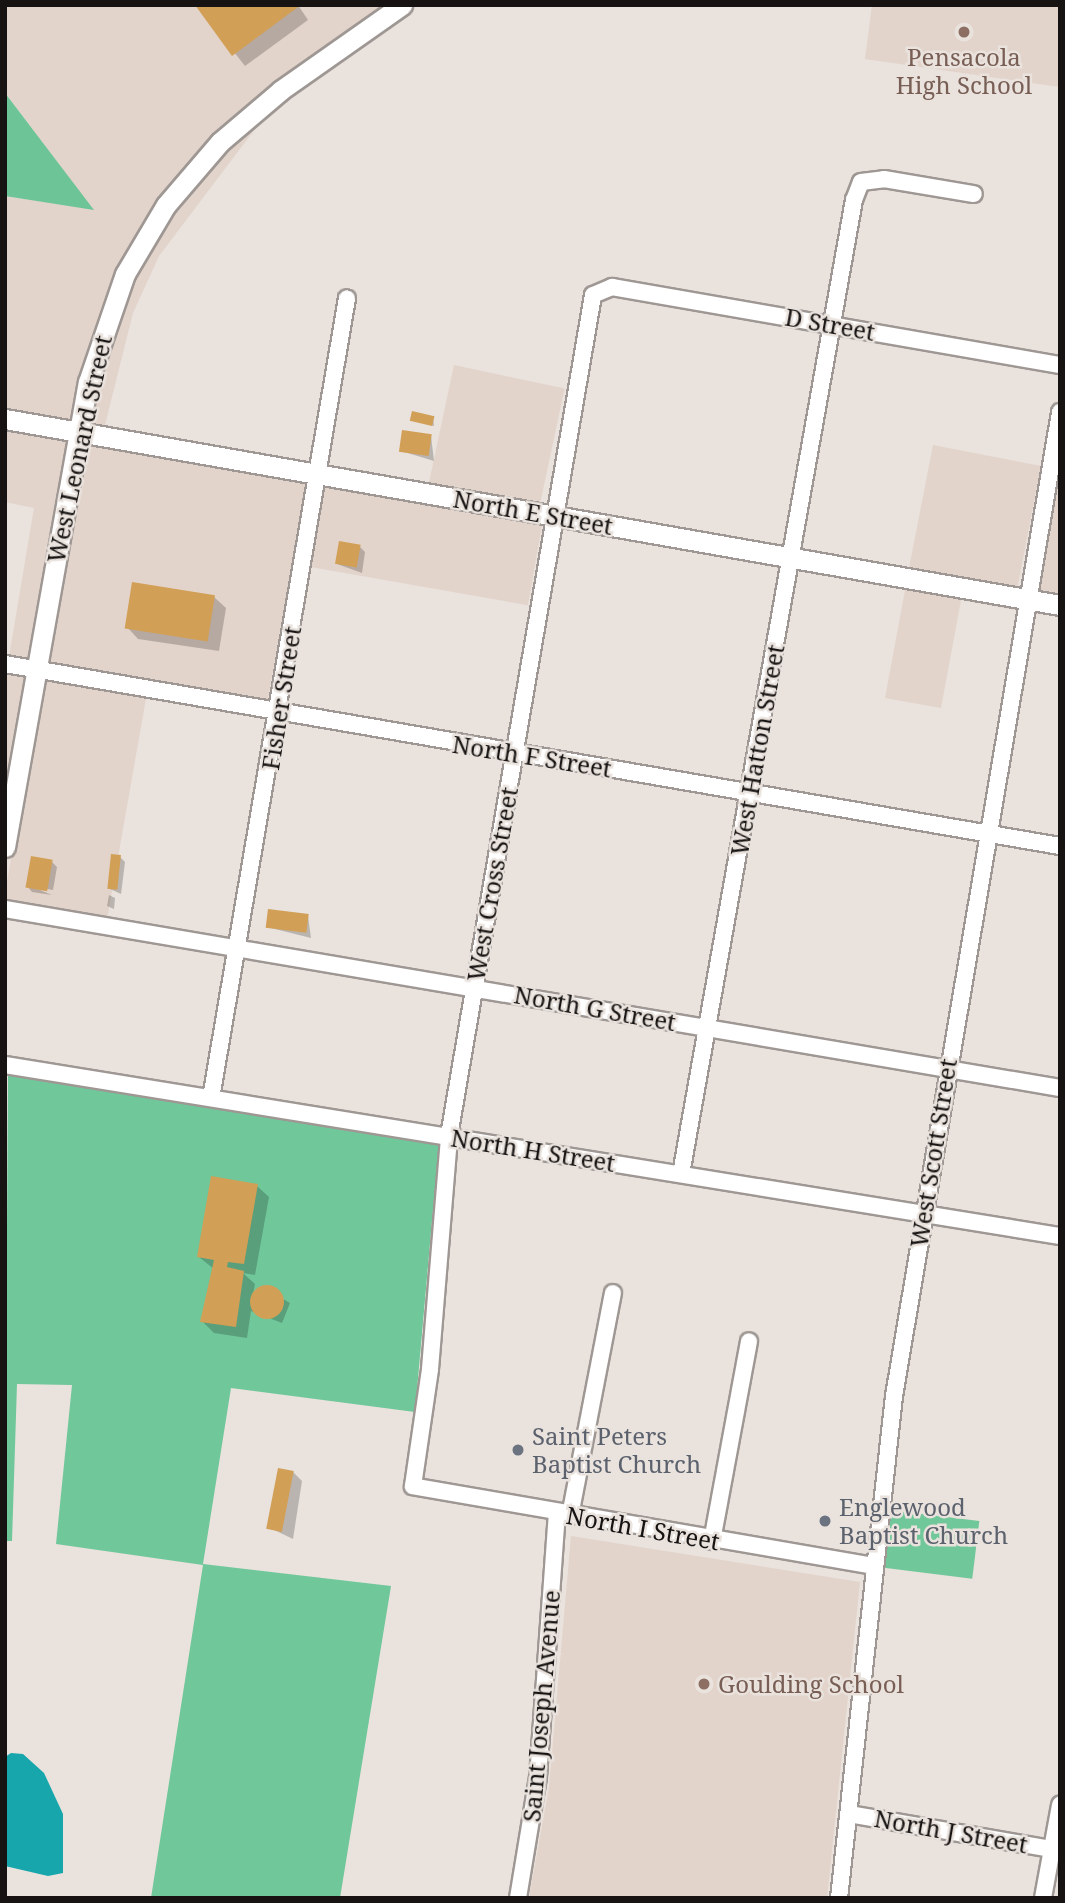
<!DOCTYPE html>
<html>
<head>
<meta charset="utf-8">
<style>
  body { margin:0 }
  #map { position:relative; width:1065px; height:1903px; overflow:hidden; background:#e9e2dd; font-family:"Noto Serif",serif }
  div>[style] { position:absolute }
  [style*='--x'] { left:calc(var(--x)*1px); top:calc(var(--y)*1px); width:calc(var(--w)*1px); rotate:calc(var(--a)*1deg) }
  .built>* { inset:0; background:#e3d4cb; transform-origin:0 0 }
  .green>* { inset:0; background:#70c79a; transform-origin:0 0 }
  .forest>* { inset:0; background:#6cc497 }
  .water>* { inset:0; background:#16a6ac }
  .shadow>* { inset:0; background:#0003 }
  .building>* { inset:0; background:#d29f56; transform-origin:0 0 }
  .round { border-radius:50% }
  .roads { filter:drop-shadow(2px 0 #9e9793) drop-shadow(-2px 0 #9e9793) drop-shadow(0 2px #9e9793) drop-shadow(0 -2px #9e9793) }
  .minor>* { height:16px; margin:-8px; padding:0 8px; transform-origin:8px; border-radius:8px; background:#fff }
  .tertiary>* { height:19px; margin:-9.5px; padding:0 9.5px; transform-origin:9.5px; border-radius:9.5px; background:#fff }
  .dots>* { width:19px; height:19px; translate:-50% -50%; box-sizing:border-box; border:4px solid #e9e2dd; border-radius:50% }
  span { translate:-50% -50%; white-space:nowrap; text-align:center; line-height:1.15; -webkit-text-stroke:5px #e9e2dd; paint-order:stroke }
  .education-label { font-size:24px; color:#785e54 }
  .left { translate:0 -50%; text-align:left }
  .street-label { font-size:24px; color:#161312 }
  .worship-label { font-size:24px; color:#5b616d }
  .frame { position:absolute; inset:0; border:7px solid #161312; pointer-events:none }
</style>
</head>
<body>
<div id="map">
  <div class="built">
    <i style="clip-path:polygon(5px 5px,388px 5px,241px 111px,159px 200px,101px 308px,71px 423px,5px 412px,5px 196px,93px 209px,5px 93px)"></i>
    <i style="clip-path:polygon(872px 5px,1060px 5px,1060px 87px,865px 59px)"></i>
    <i style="clip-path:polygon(271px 108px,159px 256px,133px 313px,104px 429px,88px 426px,133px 277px,174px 209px,226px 147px)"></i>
    <i style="left:454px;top:365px;width:113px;height:124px;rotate:12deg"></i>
    <i style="clip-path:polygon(5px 427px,68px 438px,28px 661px,9px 657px,34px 508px,5px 502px)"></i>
    <i style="left:85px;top:441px;width:225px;height:226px;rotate:10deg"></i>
    <i style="left:933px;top:445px;width:110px;height:128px;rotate:11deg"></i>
    <i style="clip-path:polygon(1060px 461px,1060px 597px,1035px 593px)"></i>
    <i style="left:324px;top:483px;width:222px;height:85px;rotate:10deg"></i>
    <i style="clip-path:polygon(906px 585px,1016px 605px,1015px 610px,961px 600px,941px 708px,885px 698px)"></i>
    <i style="clip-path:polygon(5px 672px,26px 675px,5px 796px)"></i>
    <i style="left:43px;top:678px;width:105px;height:226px;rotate:10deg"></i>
    <i style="clip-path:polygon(571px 1536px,860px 1582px,827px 1898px,529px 1898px,549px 1787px)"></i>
  </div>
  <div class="green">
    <i style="clip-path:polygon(8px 1073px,439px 1142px,415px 1412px,231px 1388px,203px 1564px,391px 1586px,340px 1898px,151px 1898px,203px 1565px,56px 1544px,72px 1385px,17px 1384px,12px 1541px,5px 1541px)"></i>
    <i style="left:889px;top:1510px;width:91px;height:58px;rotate:7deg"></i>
  </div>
  <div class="forest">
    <i style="clip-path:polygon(5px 93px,94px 210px,5px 196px)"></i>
  </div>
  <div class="water">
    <i style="clip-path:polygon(11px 1753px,23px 1754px,44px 1773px,63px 1814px,63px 1873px,48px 1876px,5px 1866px,5px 1757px)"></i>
  </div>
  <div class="shadow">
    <i style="clip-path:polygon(197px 5px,298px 5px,308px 20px,245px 66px)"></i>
    <i style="clip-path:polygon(433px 417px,434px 426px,412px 420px)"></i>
    <i style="clip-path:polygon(431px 436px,434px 461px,401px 451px)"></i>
    <i style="clip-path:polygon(360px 547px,365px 552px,362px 573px,337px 564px)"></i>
    <i style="clip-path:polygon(214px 597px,226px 608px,219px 651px,138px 639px,127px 627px)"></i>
    <i style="clip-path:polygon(120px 857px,125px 862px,121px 894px,108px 888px)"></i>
    <i style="clip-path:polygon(52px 862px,57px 867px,53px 890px,30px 886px,52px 895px,32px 892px,27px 886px)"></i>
    <i style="clip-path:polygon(109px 895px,115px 898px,114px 909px,107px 906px)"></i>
    <i style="clip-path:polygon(308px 916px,311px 938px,267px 927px)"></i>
    <i style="clip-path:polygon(257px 1186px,269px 1197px,255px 1275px,243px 1273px,255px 1284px,253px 1294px,264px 1288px,290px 1303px,282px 1323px,251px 1311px,247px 1338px,214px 1333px,202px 1321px,214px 1269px,199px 1257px)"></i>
    <i style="clip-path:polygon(293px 1472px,302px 1481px,293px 1539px,270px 1528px)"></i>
  </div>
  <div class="building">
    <i style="clip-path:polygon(195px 5px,296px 5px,298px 7px,232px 56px)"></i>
    <i style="left:412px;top:411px;width:23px;height:10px;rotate:13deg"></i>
    <i style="left:402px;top:430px;width:30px;height:22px;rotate:8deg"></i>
    <i style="left:339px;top:541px;width:22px;height:23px;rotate:10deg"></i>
    <i style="left:132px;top:582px;width:84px;height:47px;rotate:9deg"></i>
    <i style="left:111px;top:854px;width:10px;height:35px;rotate:6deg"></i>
    <i style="left:31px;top:856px;width:22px;height:32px;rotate:10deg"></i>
    <i style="left:268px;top:909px;width:41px;height:19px;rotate:7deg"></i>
    <i style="clip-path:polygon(211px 1176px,258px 1184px,244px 1264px,228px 1262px,227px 1267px,244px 1271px,236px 1327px,200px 1322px,214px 1260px,197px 1257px)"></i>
    <i class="round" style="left:250px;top:1285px;width:34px;height:34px"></i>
    <i style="left:278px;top:1468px;width:16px;height:62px;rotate:11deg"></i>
  </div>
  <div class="roads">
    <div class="minor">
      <i style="--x:5;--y:664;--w:1071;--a:9.79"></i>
      <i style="--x:5;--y:909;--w:1070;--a:9.63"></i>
      <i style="--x:5;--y:1065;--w:1069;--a:9.21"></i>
      <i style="--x:211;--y:1098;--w:811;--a:-80.35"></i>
      <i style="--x:681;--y:1174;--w:989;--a:-79.93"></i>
      <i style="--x:854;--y:200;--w:19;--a:-69"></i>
      <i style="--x:861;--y:182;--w:23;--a:-7"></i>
      <i style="--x:884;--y:179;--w:91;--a:9.5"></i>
      <i style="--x:570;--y:1516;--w:227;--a:-79.1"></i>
      <i style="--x:712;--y:1541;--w:203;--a:-79.5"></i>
      <i style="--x:874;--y:1566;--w:468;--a:-170.2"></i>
      <i style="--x:413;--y:1486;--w:118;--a:-81.7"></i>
      <i style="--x:430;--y:1369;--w:234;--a:-85.3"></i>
      <i style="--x:449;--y:1136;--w:853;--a:-80.28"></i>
      <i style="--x:593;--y:295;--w:21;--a:-23"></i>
      <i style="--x:612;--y:287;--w:455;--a:9.9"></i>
      <i style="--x:849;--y:1814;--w:206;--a:9.8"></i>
      <i style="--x:518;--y:1898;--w:123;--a:-80.6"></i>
      <i style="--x:538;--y:1777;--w:265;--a:-85.9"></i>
      <i style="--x:839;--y:1898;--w:505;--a:-83.75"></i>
      <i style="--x:894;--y:1396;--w:998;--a:-80.42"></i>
      <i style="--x:1043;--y:1898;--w:95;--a:-79.6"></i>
    </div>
    <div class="tertiary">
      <i style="--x:5;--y:419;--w:1071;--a:10"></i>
      <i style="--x:5;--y:847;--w:472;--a:-79.9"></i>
      <i style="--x:88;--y:382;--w:114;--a:-71.1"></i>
      <i style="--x:125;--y:274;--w:80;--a:-59.3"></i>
      <i style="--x:166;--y:205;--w:83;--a:-49.4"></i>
      <i style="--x:220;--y:142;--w:80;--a:-40.4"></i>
      <i style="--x:281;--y:90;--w:148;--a:-35.1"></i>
    </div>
  </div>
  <div class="dots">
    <i style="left:964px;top:32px;background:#8d6e63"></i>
    <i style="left:518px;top:1450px;background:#6b7280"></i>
    <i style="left:825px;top:1521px;background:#6b7280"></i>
    <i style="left:704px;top:1684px;background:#8d6e63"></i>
  </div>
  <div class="education-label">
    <span style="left:964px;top:71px">Pensacola<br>High School</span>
    <span class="left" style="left:718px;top:1684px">Goulding School</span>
  </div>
  <div class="street-label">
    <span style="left:830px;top:324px;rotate:10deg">D Street</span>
    <span style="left:79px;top:449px;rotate:-78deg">West Leonard Street</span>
    <span style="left:533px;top:512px;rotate:10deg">North E Street</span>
    <span style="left:281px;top:698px;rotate:-81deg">Fisher Street</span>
    <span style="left:757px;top:750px;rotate:-80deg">West Hatton Street</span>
    <span style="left:532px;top:756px;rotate:9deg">North F Street</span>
    <span style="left:492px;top:884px;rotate:-80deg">West Cross Street</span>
    <span style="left:595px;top:1008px;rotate:10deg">North G Street</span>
    <span style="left:533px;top:1150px;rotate:9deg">North H Street</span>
    <span style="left:933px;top:1153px;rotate:-81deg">West Scott Street</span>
    <span style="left:643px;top:1528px;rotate:10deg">North I Street</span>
    <span style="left:541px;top:1706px;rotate:-85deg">Saint Joseph Avenue</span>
    <span style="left:951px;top:1831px;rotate:10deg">North J Street</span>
  </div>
  <div class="worship-label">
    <span class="left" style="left:532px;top:1450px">Saint Peters<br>Baptist Church</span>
    <span class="left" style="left:839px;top:1521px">Englewood<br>Baptist Church</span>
  </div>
  <div class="frame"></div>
</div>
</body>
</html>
